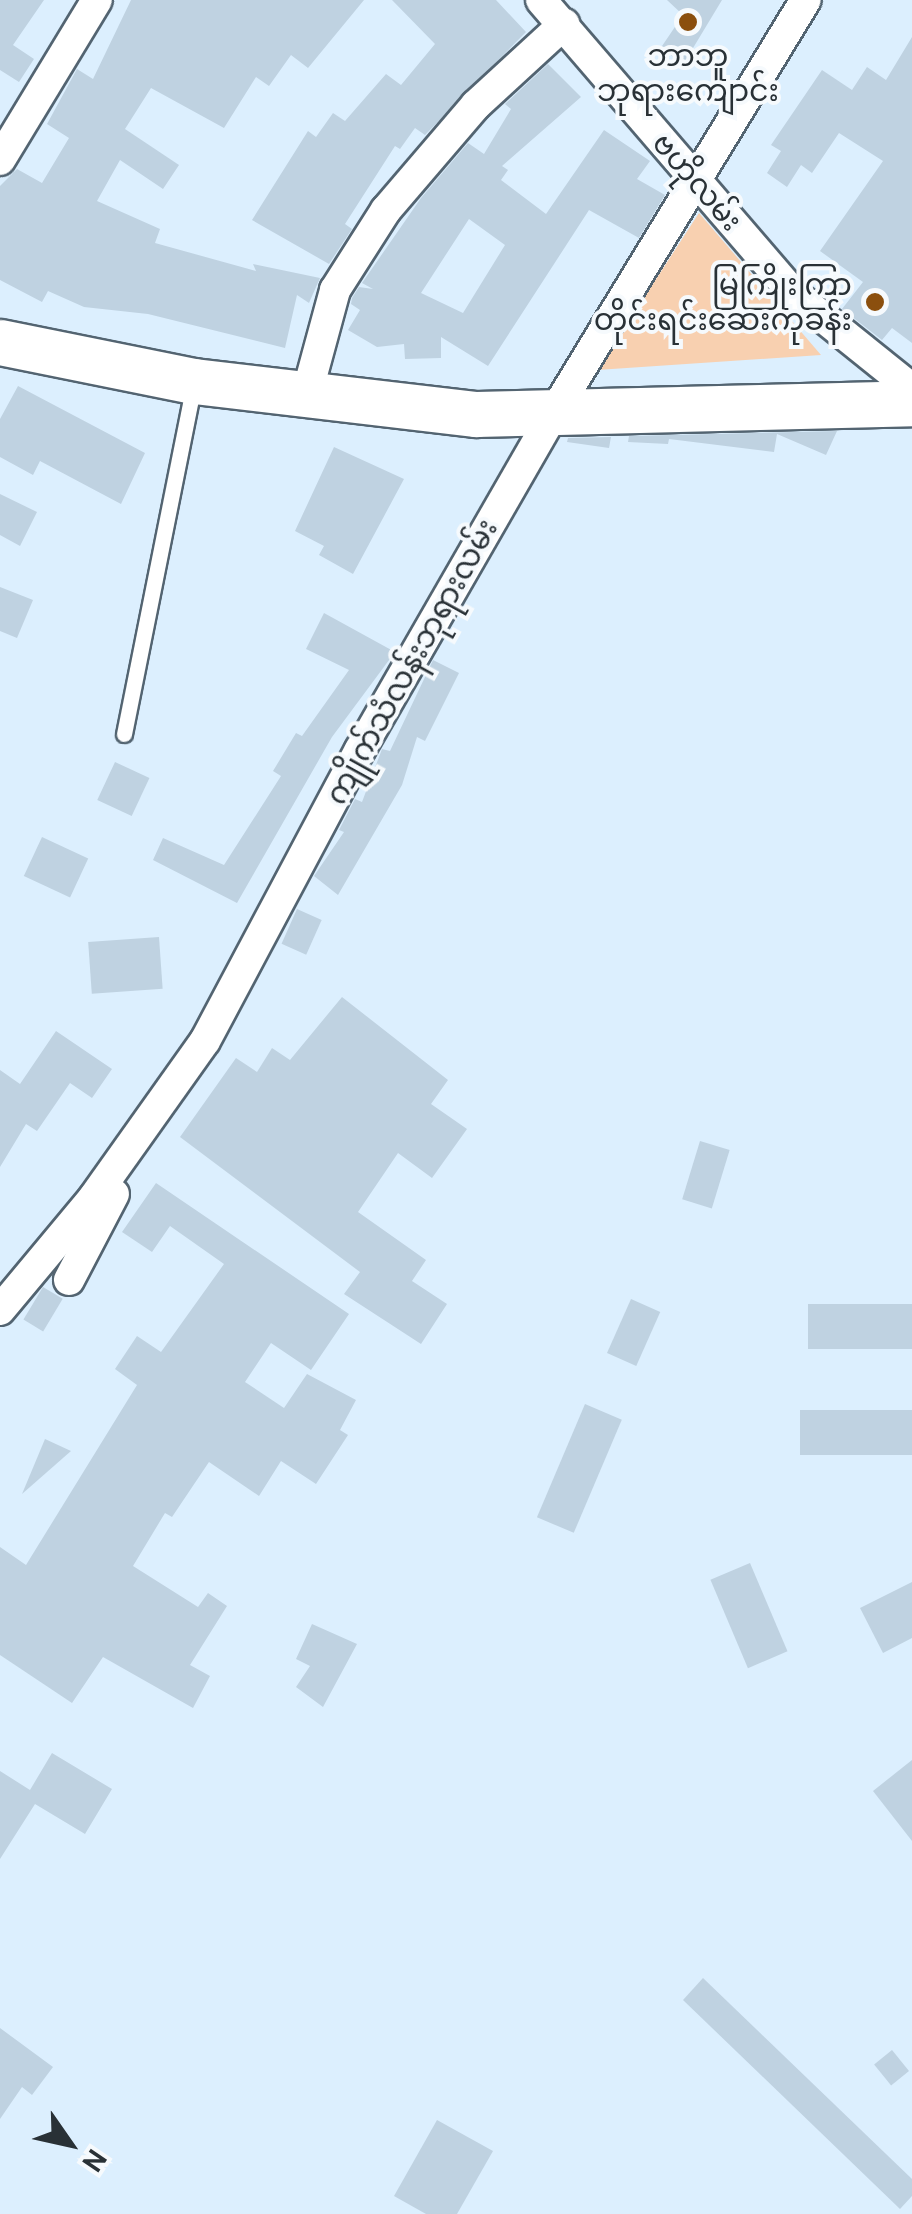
<!DOCTYPE html>
<html>
<head>
<meta charset="utf-8">
<style>
  body { margin:0 }
  #map { position:relative; width:912px; height:2214px; overflow:hidden; background:#dceffe; font-family:Cabin,"Noto Sans Myanmar",sans-serif }
  div>[style] { position:absolute }
  [style*='--x'] { left:calc(var(--x)*1px); top:calc(var(--y)*1px); width:calc(var(--w)*1px); rotate:calc(var(--a)*1deg) }
  .green>* { inset:0; background:#f8d0b0 }
  .building>* { inset:0; background:#bfd2e1; transform-origin:0 0 }
  .roads { filter:drop-shadow(2px 0 #536471) drop-shadow(-2px 0 #536471) drop-shadow(0 2px #536471) drop-shadow(0 -2px #536471) }
  .service>* { height:15px; margin:-7.5px; padding:0 7.5px; transform-origin:7.5px; border-radius:7.5px; background:#fff }
  .minor>* { height:30px; margin:-15px; padding:0 15px; transform-origin:15px; border-radius:15px; background:#fff }
  .primary>* { height:45px; margin:-22.5px; padding:0 22.5px; transform-origin:22.5px; border-radius:22.5px; background:#fff }
  .dots>* { width:28px; height:28px; translate:-50% -50%; box-sizing:border-box; border:5px solid #f6fafd; border-radius:50% }
  span { translate:-50% -50%; white-space:nowrap; text-align:center; line-height:1.15; -webkit-text-stroke:8px #f6fafd; paint-order:stroke }
  .poi-label { font-size:30px; color:#293136 }
  .right { translate:-100% -50%; text-align:right }
  .street-label { font-size:30px; color:#293136 }
  .north { position:absolute; left:20px; top:2094px; width:100px; height:100px; -webkit-text-stroke:8px #f6fafd; paint-order:stroke; rotate:124deg; font-size:28px; font-weight:700; line-height:40px; text-align:center; color:#293136 }
  .north::after { content:''; display:block; margin:auto; width:35px; height:45px; background:#293136; clip-path:polygon(50% 0,100% 100%,50% 72%,0 100%) }
</style>
</head>
<body>
<div id="map">
  <div class="green">
    <i style="clip-path:polygon(699px 213px,821px 355px,597px 370px)"></i>
  </div>
  <div class="building">
    <i style="clip-path:polygon(0 0,44px 0,13px 45px,34px 59px,19px 82px,0 70px)"></i>
    <i style="clip-path:polygon(131px 0,364px 0,308px 68px,291px 55px,269px 86px,256px 77px,224px 128px,151px 88px,125px 129px,179px 165px,163px 189px,120px 160px,97px 201px,160px 229px,155px 243px,256px 271px,253px 264px,320px 278px,309px 303px,297px 295px,285px 348px,148px 314px,84px 307px,48px 291px,42px 302px,0 280px,0 186px,17px 169px,42px 183px,69px 138px,47px 124px,77px 69px,93px 79px)"></i>
    <i style="clip-path:polygon(392px 0,496px 0,526px 32px,425px 135px,415px 128px,400px 149px,395px 146px,345px 224px,352px 229px,329px 264px,252px 220px,308px 131px,316px 137px,333px 113px,345px 121px,386px 74px,401px 85px,435px 44px)"></i>
    <i style="clip-path:polygon(667px 0,722px 0,684px 63px,660px 49px,683px 15px)"></i>
    <i style="clip-path:polygon(912px 37px,912px 343px,892px 328px,882px 340px,842px 309px,863px 282px,820px 251px,883px 161px,839px 133px,812px 173px,801px 165px,787px 187px,767px 173px,781px 151px,771px 145px,822px 70px,852px 90px,867px 67px,886px 80px)"></i>
    <i style="clip-path:polygon(evenodd,548px 64px,581px 97px,502px 166px,508px 170px,501px 180px,546px 214px,604px 130px,650px 161px,637px 179px,665px 195px,639px 238px,589px 210px,488px 366px,441px 337px,441px 358px,405px 359px,404px 344px,377px 347px,348px 330px,360px 310px,351px 304px,352px 298px,359px 287px,373px 289px,362px 283px,421px 198px,468px 143px,484px 154px,511px 109px,505px 104px,548px 64px,469px 219px,505px 245px,463px 313px,421px 293px,469px 219px)"></i>
    <i style="clip-path:polygon(18px 386px,145px 453px,121px 504px,40px 461px,33px 475px,0 457px,0 419px)"></i>
    <i style="clip-path:polygon(837px 431px,826px 455px,777px 434px,774px 452px,669px 439px,668px 444px,628px 442px,629px 436px)"></i>
    <i style="clip-path:polygon(611px 437px,609px 448px,567px 442px,568px 438px)"></i>
    <i style="clip-path:polygon(334px 447px,404px 479px,353px 574px,319px 555px,324px 546px,295px 531px)"></i>
    <i style="clip-path:polygon(0 494px,37px 512px,20px 546px,0 535px)"></i>
    <i style="clip-path:polygon(0 587px,33px 600px,17px 638px,0 631px)"></i>
    <i style="clip-path:polygon(324px 613px,395px 652px,332px 737px,237px 903px,153px 860px,163px 838px,224px 865px,281px 776px,273px 771px,296px 733px,302px 736px,349px 670px,306px 649px)"></i>
    <i style="clip-path:polygon(433px 660px,459px 673px,425px 741px,417px 737px,402px 785px,338px 895px,314px 876px,344px 832px,339px 830px,355px 799px,362px 802px,382px 749px,390px 751px)"></i>
    <i style="left:115px;top:762px;width:38px;height:42px;rotate:25deg"></i>
    <i style="left:42px;top:837px;width:51px;height:43px;rotate:25deg"></i>
    <i style="left:297px;top:909px;width:27px;height:38px;rotate:24deg"></i>
    <i style="left:159px;top:937px;width:52px;height:71px;rotate:86deg"></i>
    <i style="clip-path:polygon(342px 997px,448px 1080px,431px 1104px,467px 1129px,432px 1178px,398px 1153px,358px 1212px,426px 1260px,412px 1281px,447px 1304px,421px 1344px,344px 1294px,360px 1272px,180px 1137px,236px 1058px,257px 1072px,272px 1048px,290px 1060px)"></i>
    <i style="clip-path:polygon(56px 1031px,112px 1069px,92px 1098px,70px 1083px,37px 1131px,26px 1124px,0 1167px,0 1070px,20px 1084px)"></i>
    <i style="left:700px;top:1141px;width:31px;height:61px;rotate:17deg"></i>
    <i style="clip-path:polygon(156px 1183px,349px 1314px,311px 1370px,271px 1343px,245px 1382px,284px 1408px,307px 1374px,356px 1400px,340px 1430px,348px 1435px,316px 1484px,281px 1461px,259px 1496px,209px 1462px,172px 1517px,165px 1513px,133px 1566px,198px 1607px,208px 1593px,227px 1606px,190px 1665px,210px 1676px,193px 1708px,103px 1657px,72px 1703px,0 1655px,0 1547px,26px 1565px,137px 1385px,115px 1369px,137px 1336px,161px 1352px,224px 1264px,170px 1226px,152px 1252px,122px 1232px)"></i>
    <i style="left:43px;top:1287px;width:23px;height:38px;rotate:31deg"></i>
    <i style="left:631px;top:1299px;width:32px;height:59px;rotate:24deg"></i>
    <i style="left:912px;top:1304px;width:45px;height:104px;rotate:90deg"></i>
    <i style="left:585px;top:1404px;width:40px;height:123px;rotate:23deg"></i>
    <i style="left:912px;top:1410px;width:45px;height:112px;rotate:90deg"></i>
    <i style="clip-path:polygon(45px 1439px,71px 1451px,22px 1494px)"></i>
    <i style="left:750px;top:1563px;width:96px;height:43px;rotate:67deg"></i>
    <i style="clip-path:polygon(912px 1582px,912px 1638px,883px 1653px,860px 1608px)"></i>
    <i style="clip-path:polygon(312px 1624px,357px 1644px,323px 1707px,296px 1687px,310px 1666px,296px 1659px)"></i>
    <i style="clip-path:polygon(52px 1753px,112px 1789px,85px 1834px,35px 1804px,0 1859px,0 1771px,30px 1790px)"></i>
    <i style="clip-path:polygon(912px 1760px,912px 1841px,873px 1791px)"></i>
    <i style="clip-path:polygon(703px 1978px,912px 2179px,912px 2196px,900px 2209px,683px 2000px)"></i>
    <i style="clip-path:polygon(0 2028px,53px 2067px,32px 2095px,22px 2087px,0 2119px)"></i>
    <i style="left:892px;top:2050px;width:27px;height:23px;rotate:51deg"></i>
    <i style="clip-path:polygon(437px 2120px,493px 2151px,457px 2214px,426px 2214px,394px 2196px)"></i>
  </div>
  <div class="roads">
    <div class="service">
      <i style="--x:124;--y:734;--w:356;--a:-78.7"></i>
    </div>
    <div class="minor">
      <i style="--x:541;--y:0;--w:388;--a:49.3"></i>
      <i style="--x:794;--y:294;--w:151;--a:38.8"></i>
      <i style="--x:0;--y:160;--w:187;--a:-58.8"></i>
      <i style="--x:306;--y:397;--w:111;--a:-74.8"></i>
      <i style="--x:335;--y:290;--w:95;--a:-57.5"></i>
      <i style="--x:386;--y:210;--w:138;--a:-49.4"></i>
      <i style="--x:476;--y:105;--w:120;--a:-42.6"></i>
      <i style="--x:69;--y:1280;--w:97;--a:-62.4"></i>
      <i style="--x:0;--y:1310;--w:147;--a:-50.2"></i>
      <i style="--x:94;--y:1197;--w:191;--a:-54.6"></i>
      <i style="--x:205;--y:1041;--w:330;--a:-62"></i>
      <i style="--x:360;--y:750;--w:387;--a:-60.1"></i>
      <i style="--x:553;--y:414;--w:485;--a:-58.6"></i>
    </div>
    <div class="primary">
      <i style="--x:0;--y:342;--w:198;--a:11.4"></i>
      <i style="--x:194;--y:381;--w:284;--a:6.7"></i>
      <i style="--x:476;--y:414;--w:436;--a:-1.4"></i>
    </div>
  </div>
  <div class="dots">
    <i style="left:688px;top:22px;background:#8b4f0e"></i>
    <i style="left:875px;top:302px;background:#8b4f0e"></i>
  </div>
  <div class="poi-label">
    <span style="left:688px;top:73px">ဘာဘူ<br>ဘုရားကျောင်း</span>
    <span class="right" style="left:852px;top:302px">မြကြိုးကြာ<br>တိုင်းရင်းဆေးကုခန်း</span>
  </div>
  <div class="street-label">
    <span style="left:697px;top:182px;rotate:49deg">ဗဟိုလမ်း</span>
    <span style="left:412px;top:662px;rotate:-61deg">ကျိုက်သံလန်းဘုရားလမ်း</span>
  </div>
  <div class="north">N</div>
</div>
</body>
</html>
